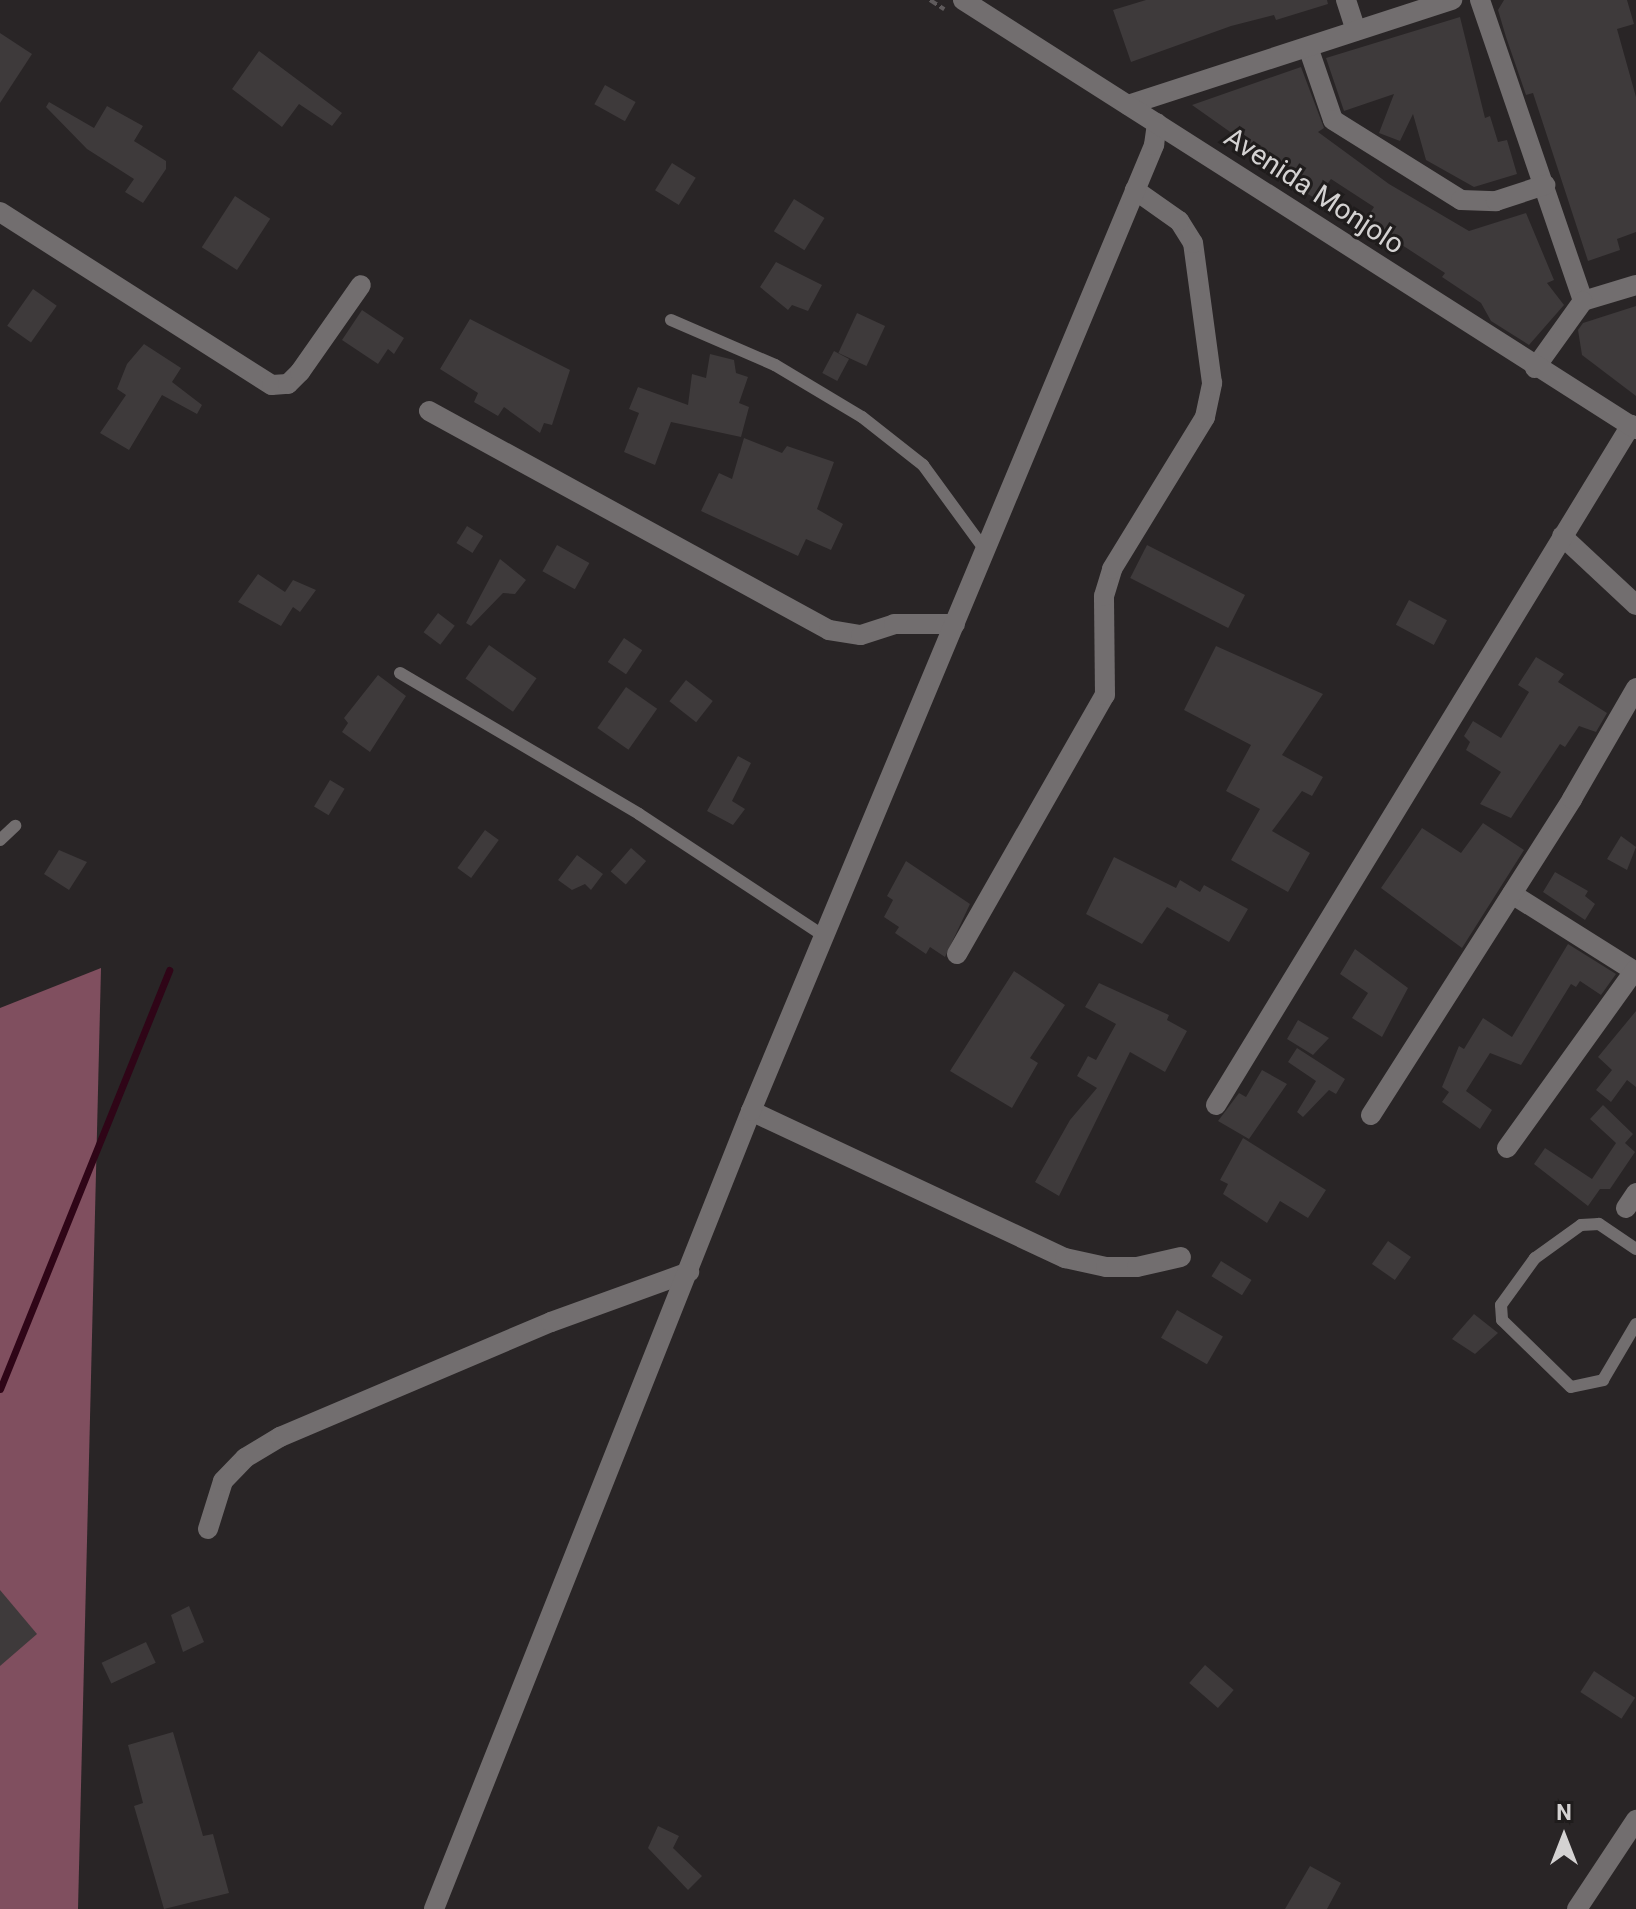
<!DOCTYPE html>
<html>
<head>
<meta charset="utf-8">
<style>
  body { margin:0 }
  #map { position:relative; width:1636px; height:1909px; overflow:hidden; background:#292526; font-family:Roboto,sans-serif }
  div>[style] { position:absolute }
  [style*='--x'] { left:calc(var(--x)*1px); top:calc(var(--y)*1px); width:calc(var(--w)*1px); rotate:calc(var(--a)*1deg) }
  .forest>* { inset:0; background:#804f5f }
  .stream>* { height:7px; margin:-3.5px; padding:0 3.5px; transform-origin:3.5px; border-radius:3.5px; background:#2f0517 }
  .building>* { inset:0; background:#3e3a3b; transform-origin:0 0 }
  .path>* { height:4px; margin-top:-2px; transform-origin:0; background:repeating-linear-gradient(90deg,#5f5b5c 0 8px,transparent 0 12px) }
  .lane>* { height:12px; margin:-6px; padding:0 6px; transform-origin:6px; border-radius:6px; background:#726e6f }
  .street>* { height:20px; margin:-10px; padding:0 10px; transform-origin:10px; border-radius:10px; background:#726e6f }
  .secondary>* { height:20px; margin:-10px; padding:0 10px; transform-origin:10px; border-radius:10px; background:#726e6f }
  span { translate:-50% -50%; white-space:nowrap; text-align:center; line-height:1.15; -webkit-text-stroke:6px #1f1c1c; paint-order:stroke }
  .street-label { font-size:28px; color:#d4d2d2 }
  .north { position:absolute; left:1524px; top:1797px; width:80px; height:80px; -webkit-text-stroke:6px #1f1c1c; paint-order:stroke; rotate:0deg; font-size:22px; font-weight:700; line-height:32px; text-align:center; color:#d4d2d2 }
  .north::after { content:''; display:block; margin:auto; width:28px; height:36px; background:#d4d2d2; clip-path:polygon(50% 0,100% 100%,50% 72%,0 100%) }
</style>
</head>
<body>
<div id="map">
  <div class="forest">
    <i style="clip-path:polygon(101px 968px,78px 1909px,0 1909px,0 1008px)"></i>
  </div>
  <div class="stream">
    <i style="--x:0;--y:1389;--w:452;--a:-68"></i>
  </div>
  <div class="building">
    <i style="clip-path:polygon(1146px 0,1327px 0,1328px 4px,1276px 20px,1274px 15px,1231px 26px,1131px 62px,1113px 10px)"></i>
    <i style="clip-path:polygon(1504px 0,1627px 0,1634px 24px,1617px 29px,1636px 97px,1636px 232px,1617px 239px,1620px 250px,1588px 261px,1533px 93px,1526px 95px,1506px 37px,1498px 10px)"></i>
    <i style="clip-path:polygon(1460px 17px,1485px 118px,1490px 116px,1498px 142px,1507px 140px,1517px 174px,1474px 187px,1426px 160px,1413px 114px,1400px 141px,1379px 133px,1394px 94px,1344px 111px,1326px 58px)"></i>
    <i style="clip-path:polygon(0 33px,32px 54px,0 103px)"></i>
    <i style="clip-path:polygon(259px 51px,342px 113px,332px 126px,299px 104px,282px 127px,232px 89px)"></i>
    <i style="clip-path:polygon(1301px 67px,1324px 128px,1318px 132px,1389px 184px,1469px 231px,1526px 213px,1554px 280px,1547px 283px,1564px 305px,1529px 345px,1491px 321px,1481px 303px,1442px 277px,1445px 273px,1365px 221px,1374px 207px,1331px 179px,1316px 199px,1295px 186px,1298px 180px,1192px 105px)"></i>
    <i style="left:605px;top:85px;width:35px;height:22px;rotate:29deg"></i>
    <i style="clip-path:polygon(49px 102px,94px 128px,107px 106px,143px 126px,134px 141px,166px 161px,166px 169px,143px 203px,125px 192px,134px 179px,87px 149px,46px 107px)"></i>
    <i style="left:672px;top:163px;width:28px;height:32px;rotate:32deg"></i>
    <i style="left:235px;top:196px;width:42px;height:61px;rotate:33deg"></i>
    <i style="left:794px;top:199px;width:36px;height:38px;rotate:32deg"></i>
    <i style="clip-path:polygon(776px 262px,822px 285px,808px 311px,792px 305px,788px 310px,760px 287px)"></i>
    <i style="left:33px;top:289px;width:29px;height:45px;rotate:35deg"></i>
    <i style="clip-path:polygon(1636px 306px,1636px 396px,1582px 355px,1578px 330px,1583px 323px)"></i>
    <i style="clip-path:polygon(362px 310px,404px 338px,394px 354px,388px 349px,378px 364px,342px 340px)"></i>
    <i style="left:857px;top:313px;width:31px;height:44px;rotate:25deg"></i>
    <i style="clip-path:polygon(470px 319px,570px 370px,552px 425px,544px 423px,540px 433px,504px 407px,498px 416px,474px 402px,478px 393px,440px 369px)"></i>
    <i style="clip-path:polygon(144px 344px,181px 368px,172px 382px,202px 405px,197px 414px,162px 395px,129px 450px,100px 433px,126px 395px,117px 389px,127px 364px)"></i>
    <i style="left:834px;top:351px;width:17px;height:25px;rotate:28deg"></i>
    <i style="clip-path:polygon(710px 354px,734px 360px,736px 373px,748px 377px,739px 403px,749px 407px,741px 437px,671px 422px,655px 465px,624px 452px,639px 413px,629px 409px,638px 387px,688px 405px,692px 374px,706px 378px)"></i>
    <i style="clip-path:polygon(744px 438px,782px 453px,787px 446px,834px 462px,817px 509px,843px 524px,831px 550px,806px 539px,798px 556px,701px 511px,719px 473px,732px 479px)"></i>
    <i style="left:467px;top:526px;width:19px;height:20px;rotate:32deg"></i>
    <i style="left:557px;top:545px;width:37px;height:30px;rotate:29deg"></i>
    <i style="left:1147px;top:545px;width:110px;height:37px;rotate:27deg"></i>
    <i style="clip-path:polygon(500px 559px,526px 580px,515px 594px,503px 593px,471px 626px,466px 623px)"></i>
    <i style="clip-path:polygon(258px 574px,285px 592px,293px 580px,316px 590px,300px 612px,293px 607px,281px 626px,238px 602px)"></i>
    <i style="left:1409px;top:600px;width:43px;height:28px;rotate:28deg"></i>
    <i style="left:438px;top:613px;width:21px;height:24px;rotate:37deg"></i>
    <i style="left:624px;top:638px;width:22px;height:29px;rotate:34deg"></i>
    <i style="left:489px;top:645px;width:58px;height:41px;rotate:35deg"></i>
    <i style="clip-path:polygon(1216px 646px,1323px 694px,1282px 755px,1323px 777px,1312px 796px,1302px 791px,1272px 831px,1310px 853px,1288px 892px,1231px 860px,1260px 809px,1226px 791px,1251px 745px,1184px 710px)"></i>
    <i style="clip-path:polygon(1536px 657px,1564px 674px,1558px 682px,1607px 713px,1596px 732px,1579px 726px,1565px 747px,1560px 744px,1511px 818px,1480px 804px,1501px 772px,1466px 750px,1470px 742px,1464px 736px,1473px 721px,1501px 738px,1529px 692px,1518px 685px)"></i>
    <i style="clip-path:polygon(378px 675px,406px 696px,370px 752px,342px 732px,348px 723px,344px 718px)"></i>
    <i style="left:686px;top:680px;width:34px;height:27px;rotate:38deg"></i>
    <i style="left:626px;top:687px;width:38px;height:50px;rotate:35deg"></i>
    <i style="clip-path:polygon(738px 756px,751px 763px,732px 801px,745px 809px,733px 825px,707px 811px)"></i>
    <i style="left:330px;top:780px;width:17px;height:31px;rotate:31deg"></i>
    <i style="clip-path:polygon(1483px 823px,1524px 850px,1462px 948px,1381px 888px,1422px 828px,1461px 853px)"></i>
    <i style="left:485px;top:830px;width:17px;height:47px;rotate:36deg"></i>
    <i style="clip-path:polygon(1621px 836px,1636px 847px,1627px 870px,1607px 859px)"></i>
    <i style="left:631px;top:848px;width:20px;height:31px;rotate:41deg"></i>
    <i style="clip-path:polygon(59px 850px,87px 862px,69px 890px,44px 874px)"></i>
    <i style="clip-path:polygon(577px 855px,603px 874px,591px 890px,585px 884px,572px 890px,558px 880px)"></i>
    <i style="clip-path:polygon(1114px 857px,1176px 888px,1180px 880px,1200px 892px,1204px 885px,1248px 909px,1229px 942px,1167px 907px,1142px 944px,1086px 914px)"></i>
    <i style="clip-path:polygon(906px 861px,970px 904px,945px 957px,930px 947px,926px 954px,895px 933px,899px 927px,884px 917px,893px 900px,887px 896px)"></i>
    <i style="clip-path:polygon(1555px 872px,1588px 891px,1585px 896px,1595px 904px,1585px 920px,1543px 892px)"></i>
    <i style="clip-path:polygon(1568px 944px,1616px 974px,1601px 995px,1580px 981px,1576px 987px,1571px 984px,1521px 1065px,1490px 1053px,1466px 1091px,1492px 1110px,1480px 1129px,1442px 1102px,1449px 1092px,1442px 1087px,1459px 1046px,1464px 1049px,1483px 1018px,1512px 1037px)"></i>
    <i style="clip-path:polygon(1355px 949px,1408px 988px,1382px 1037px,1352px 1018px,1368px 993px,1340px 974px)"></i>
    <i style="clip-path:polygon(1014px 971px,1065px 1005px,1030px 1058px,1038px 1063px,1012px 1108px,950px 1071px)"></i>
    <i style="clip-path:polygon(1099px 983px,1169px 1015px,1167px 1020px,1187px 1031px,1165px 1072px,1130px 1052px,1059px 1196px,1035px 1182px,1070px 1120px,1097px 1088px,1077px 1076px,1088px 1056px,1096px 1060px,1116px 1024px,1085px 1007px)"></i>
    <i style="clip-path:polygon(1636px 1011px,1636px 1087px,1627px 1080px,1611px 1102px,1596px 1090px,1612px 1070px,1598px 1057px)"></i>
    <i style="clip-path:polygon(1298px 1020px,1329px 1038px,1313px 1055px,1287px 1039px)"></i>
    <i style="clip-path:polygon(1297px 1048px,1345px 1079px,1336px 1094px,1329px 1090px,1303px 1117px,1297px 1112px,1316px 1081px,1288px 1062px)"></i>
    <i style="clip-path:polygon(1262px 1070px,1287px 1084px,1249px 1139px,1218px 1121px,1239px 1093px,1246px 1097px)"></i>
    <i style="clip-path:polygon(1603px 1105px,1633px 1134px,1625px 1143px,1635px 1152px,1610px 1189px,1600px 1189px,1588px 1206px,1534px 1164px,1545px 1148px,1592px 1179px,1616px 1143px,1590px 1119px)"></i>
    <i style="clip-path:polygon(1243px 1138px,1326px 1190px,1308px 1218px,1280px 1201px,1267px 1223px,1223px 1194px,1228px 1184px,1220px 1180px)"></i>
    <i style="left:1388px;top:1241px;width:28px;height:28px;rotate:35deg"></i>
    <i style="left:1221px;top:1261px;width:36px;height:18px;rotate:32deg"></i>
    <i style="left:1177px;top:1310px;width:53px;height:32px;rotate:30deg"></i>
    <i style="clip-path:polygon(1474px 1314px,1498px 1333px,1475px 1354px,1452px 1339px)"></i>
    <i style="clip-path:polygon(0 1590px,37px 1634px,0 1666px)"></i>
    <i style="clip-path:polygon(189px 1606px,204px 1642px,183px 1652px,171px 1615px)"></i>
    <i style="left:146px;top:1642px;width:23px;height:49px;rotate:65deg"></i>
    <i style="left:1205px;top:1665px;width:38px;height:24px;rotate:41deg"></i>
    <i style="left:1594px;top:1671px;width:49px;height:25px;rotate:33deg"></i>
    <i style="clip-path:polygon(173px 1732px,203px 1836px,213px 1834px,229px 1893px,164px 1909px,134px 1806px,143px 1803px,128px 1745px)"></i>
    <i style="clip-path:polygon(658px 1826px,679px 1836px,673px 1848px,702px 1876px,688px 1890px,648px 1848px)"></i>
    <i style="clip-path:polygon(1310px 1866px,1341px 1883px,1327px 1909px,1285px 1909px)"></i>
  </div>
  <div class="path">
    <i style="--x:930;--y:0;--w:17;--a:33"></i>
  </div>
  <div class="lane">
    <i style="--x:671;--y:320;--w:113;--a:23.4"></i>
    <i style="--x:775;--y:365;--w:101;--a:30.9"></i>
    <i style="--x:862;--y:417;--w:78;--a:38.2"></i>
    <i style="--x:923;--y:465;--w:105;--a:53.9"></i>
    <i style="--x:400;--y:673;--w:277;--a:30.5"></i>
    <i style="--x:639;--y:814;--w:222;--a:33.4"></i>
    <i style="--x:0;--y:840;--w:21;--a:-43"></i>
    <i style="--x:1636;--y:1249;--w:45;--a:-146"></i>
    <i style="--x:1599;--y:1224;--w:18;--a:177"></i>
    <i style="--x:1581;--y:1225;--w:57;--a:144.3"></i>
    <i style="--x:1535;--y:1258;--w:58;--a:125.9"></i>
    <i style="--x:1501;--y:1305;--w:15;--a:86"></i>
    <i style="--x:1502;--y:1320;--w:96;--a:44.2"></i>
    <i style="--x:1571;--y:1387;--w:33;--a:-12"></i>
    <i style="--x:1603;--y:1380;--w:65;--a:-59.5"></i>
  </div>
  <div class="street">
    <i style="--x:1346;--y:0;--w:32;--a:72"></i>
    <i style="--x:1480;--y:0;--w:318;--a:71.1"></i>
    <i style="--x:1583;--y:301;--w:55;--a:-16.8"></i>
    <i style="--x:1308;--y:47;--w:77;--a:71.1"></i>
    <i style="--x:1333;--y:120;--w:151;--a:32"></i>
    <i style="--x:1461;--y:200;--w:35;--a:2"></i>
    <i style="--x:1496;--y:201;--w:52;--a:-18.1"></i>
    <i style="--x:1128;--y:105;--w:341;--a:-18"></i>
    <i style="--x:0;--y:212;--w:322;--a:32.5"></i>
    <i style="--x:272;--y:385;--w:16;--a:-4"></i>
    <i style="--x:288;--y:384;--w:17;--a:-45"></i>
    <i style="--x:300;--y:372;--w:106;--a:-55"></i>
    <i style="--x:1535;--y:368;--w:82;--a:-54.4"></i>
    <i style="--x:429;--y:411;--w:456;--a:28.7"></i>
    <i style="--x:829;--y:630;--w:32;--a:9"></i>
    <i style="--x:861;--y:635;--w:35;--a:-18"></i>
    <i style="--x:894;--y:624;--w:61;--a:0"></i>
    <i style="--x:1562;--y:536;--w:101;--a:43"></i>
    <i style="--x:1512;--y:894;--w:146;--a:32.2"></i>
    <i style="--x:957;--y:954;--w:298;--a:-60.3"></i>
    <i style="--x:1105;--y:695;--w:99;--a:-90.6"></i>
    <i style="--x:1104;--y:596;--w:28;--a:-73"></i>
    <i style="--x:1112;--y:569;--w:178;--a:-58.5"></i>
    <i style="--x:1205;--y:417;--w:35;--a:-78"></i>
    <i style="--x:1212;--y:383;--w:141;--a:-97.7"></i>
    <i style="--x:1193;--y:243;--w:26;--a:-122"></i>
    <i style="--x:1179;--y:221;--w:54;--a:-144.8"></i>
    <i style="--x:1216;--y:1105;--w:797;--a:-58.6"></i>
    <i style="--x:751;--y:1111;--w:347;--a:25.1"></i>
    <i style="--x:1065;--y:1258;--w:42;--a:12.4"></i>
    <i style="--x:1106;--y:1267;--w:31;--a:0"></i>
    <i style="--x:1137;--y:1267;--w:45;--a:-12.8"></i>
    <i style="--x:1371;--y:1115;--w:375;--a:-57.5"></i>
    <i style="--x:1572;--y:799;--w:128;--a:-60"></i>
    <i style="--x:1507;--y:1148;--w:218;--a:-54.3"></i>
    <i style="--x:1626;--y:1208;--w:18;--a:-56"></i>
    <i style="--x:208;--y:1529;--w:50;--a:-72.6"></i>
    <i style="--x:223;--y:1481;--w:32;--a:-46"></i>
    <i style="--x:245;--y:1458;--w:41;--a:-31"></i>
    <i style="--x:280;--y:1437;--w:294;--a:-23"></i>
    <i style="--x:551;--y:1322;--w:147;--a:-19.9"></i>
    <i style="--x:434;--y:1909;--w:859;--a:-68.33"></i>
    <i style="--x:751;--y:1111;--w:1047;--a:-67.35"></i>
    <i style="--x:1154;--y:145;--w:22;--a:-82"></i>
    <i style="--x:1577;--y:1909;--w:107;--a:-56.5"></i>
  </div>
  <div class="secondary">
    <i style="--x:963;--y:0;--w:798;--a:32.52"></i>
  </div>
  <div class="street-label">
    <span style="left:1314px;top:191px;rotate:33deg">Avenida Monjolo</span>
  </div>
  <div class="north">N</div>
</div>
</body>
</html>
